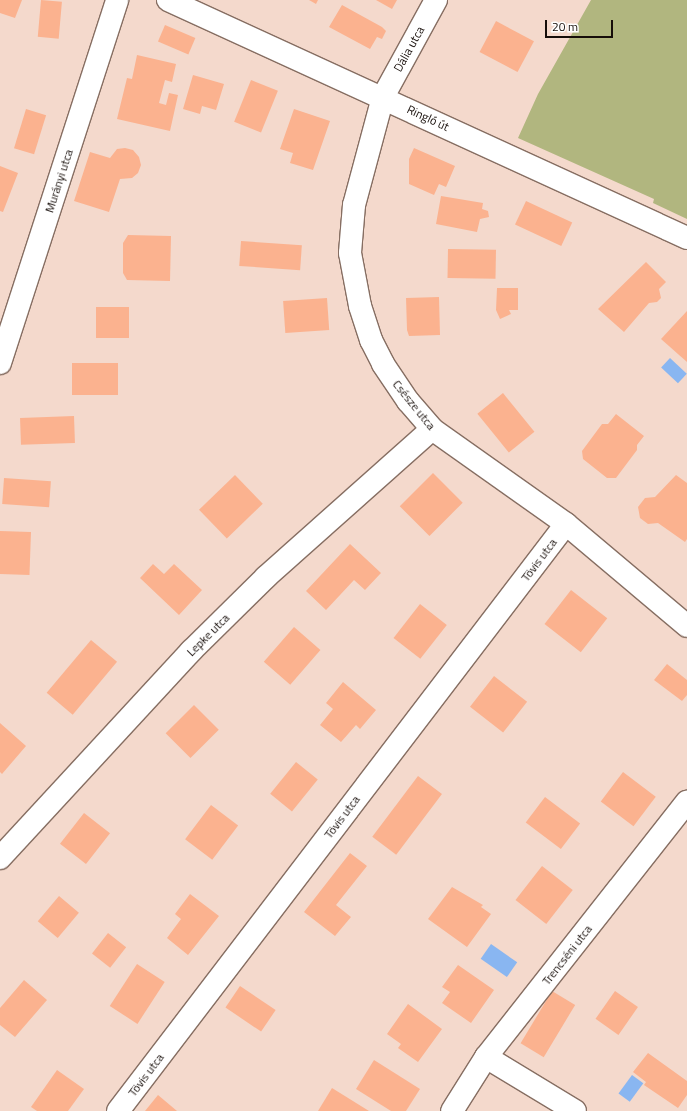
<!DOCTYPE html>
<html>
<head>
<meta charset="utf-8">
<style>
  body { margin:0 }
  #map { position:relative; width:687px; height:1111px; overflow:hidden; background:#f4d9cc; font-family:"Titillium Web",sans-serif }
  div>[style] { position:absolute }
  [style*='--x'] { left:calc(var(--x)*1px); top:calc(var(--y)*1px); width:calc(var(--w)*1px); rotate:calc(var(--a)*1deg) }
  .green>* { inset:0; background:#b1b67f }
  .water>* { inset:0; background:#89b6f1; transform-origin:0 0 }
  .building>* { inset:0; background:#fbb28f; transform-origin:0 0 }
  .roads { filter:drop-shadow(1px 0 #866e62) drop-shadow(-1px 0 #866e62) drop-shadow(0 1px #866e62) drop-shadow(0 -1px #866e62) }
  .street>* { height:22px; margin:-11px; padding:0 11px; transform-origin:11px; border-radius:11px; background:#fff }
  span { translate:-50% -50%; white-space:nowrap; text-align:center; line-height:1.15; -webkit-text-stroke:3.5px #fff; paint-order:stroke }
  .street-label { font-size:12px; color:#160d09 }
  .scale { position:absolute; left:545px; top:20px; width:68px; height:18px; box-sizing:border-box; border:2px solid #160d09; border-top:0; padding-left:5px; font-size:12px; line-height:14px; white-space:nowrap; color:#160d09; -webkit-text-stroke:3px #fff; paint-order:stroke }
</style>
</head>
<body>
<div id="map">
  <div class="green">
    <i style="clip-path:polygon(591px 0,687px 0,687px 219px,653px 203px,654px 199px,518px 138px,538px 94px)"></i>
  </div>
  <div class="water">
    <i style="left:670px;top:358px;width:23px;height:13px;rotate:43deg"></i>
    <i style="left:491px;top:944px;width:32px;height:18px;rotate:35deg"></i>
    <i style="left:632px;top:1075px;width:14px;height:23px;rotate:36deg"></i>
  </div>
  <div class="building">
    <i style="clip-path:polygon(0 0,22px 0,15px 18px,0 13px)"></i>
    <i style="left:41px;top:0;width:21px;height:37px;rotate:5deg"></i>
    <i style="clip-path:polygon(309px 0,318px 0,316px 4px)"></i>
    <i style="clip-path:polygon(376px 0,397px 0,392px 9px)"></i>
    <i style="clip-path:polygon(342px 5px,382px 27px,386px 31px,382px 39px,377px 37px,370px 49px,329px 27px)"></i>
    <i style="left:496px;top:21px;width:43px;height:35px;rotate:28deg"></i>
    <i style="left:165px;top:25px;width:33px;height:18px;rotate:23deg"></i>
    <i style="clip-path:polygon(137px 55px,176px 64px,172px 82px,165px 80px,159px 103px,166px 105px,169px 93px,178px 95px,170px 131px,117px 119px,127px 78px,132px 79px)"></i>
    <i style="clip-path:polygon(193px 75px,224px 84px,216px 110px,202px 106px,200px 114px,183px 109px)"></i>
    <i style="left:251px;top:80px;width:29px;height:45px;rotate:22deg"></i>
    <i style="left:26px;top:109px;width:21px;height:41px;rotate:17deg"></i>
    <i style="clip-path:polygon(294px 109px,330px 121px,313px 170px,290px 163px,293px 153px,280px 149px)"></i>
    <i style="clip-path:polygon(125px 148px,133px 150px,139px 157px,141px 165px,138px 173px,132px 178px,120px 179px,109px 212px,74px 201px,90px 152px,110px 158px,117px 149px)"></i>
    <i style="clip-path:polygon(414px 148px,455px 166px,446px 187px,439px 184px,434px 195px,409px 184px,409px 159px)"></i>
    <i style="clip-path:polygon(0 166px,18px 173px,3px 212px,0 211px)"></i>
    <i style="clip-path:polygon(441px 196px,483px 203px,482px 209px,488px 211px,489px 217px,480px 219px,477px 232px,436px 224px)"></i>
    <i style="left:526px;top:201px;width:51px;height:26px;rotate:25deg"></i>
    <i style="clip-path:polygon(128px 235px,171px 236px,170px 281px,127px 280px,123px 273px,123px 243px)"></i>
    <i style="left:241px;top:241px;width:61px;height:25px;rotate:4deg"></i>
    <i style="left:448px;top:249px;width:48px;height:29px;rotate:1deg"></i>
    <i style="clip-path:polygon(646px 262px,666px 282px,659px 289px,661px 298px,657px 302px,649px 303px,624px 332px,598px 309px)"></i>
    <i style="clip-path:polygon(497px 288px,518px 288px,518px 310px,509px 310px,511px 314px,500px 319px,496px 310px)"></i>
    <i style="clip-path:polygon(439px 297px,440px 335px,409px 336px,407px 330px,406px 298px)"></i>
    <i style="left:327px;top:298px;width:32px;height:44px;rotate:86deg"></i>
    <i style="left:96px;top:307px;width:33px;height:31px"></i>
    <i style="clip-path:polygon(687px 311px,687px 362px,661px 339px)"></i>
    <i style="left:118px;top:363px;width:32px;height:46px;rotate:90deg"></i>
    <i style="left:503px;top:393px;width:50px;height:33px;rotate:51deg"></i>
    <i style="clip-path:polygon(616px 414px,644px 436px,637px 445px,637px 450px,616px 478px,607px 478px,583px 459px,582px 451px,602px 424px,608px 424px)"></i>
    <i style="left:74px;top:416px;width:27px;height:54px;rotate:88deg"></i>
    <i style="left:433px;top:473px;width:42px;height:47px;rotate:45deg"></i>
    <i style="left:235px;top:475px;width:40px;height:50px;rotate:46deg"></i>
    <i style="clip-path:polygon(676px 475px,687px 483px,687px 539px,685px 542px,658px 523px,648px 524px,640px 518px,638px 507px,645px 498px,655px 497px)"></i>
    <i style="left:4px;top:478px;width:47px;height:26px;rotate:4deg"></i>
    <i style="left:0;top:531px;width:31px;height:43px;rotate:2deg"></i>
    <i style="clip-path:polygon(350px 544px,381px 573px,365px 590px,354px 580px,326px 610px,306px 591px)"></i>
    <i style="clip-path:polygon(153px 564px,164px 574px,174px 564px,202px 590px,179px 615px,140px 578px)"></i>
    <i style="left:571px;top:590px;width:46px;height:43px;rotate:38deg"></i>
    <i style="left:420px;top:604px;width:34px;height:43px;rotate:38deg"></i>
    <i style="left:294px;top:627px;width:35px;height:46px;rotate:41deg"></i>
    <i style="left:91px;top:640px;width:34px;height:69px;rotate:40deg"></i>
    <i style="clip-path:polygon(667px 664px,687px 680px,687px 695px,682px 701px,654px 680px)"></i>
    <i style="left:494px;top:676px;width:42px;height:39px;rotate:38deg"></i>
    <i style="clip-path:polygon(343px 682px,376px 710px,360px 729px,356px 725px,341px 742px,320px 725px,333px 709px,326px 703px)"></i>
    <i style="left:194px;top:705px;width:35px;height:40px;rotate:45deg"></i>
    <i style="clip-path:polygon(0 723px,26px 746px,2px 774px,0 772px)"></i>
    <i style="left:296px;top:762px;width:28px;height:41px;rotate:39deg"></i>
    <i style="left:623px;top:772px;width:41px;height:37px;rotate:37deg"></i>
    <i style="left:418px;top:776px;width:30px;height:76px;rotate:37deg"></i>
    <i style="left:545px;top:797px;width:44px;height:32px;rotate:37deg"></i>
    <i style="left:211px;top:805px;width:34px;height:43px;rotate:37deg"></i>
    <i style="left:84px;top:813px;width:33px;height:39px;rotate:38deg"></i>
    <i style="clip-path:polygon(350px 853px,367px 866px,336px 905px,351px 917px,335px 936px,304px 912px)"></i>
    <i style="left:542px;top:866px;width:39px;height:43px;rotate:38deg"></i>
    <i style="clip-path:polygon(452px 887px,483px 905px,481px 907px,491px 914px,467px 947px,428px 919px)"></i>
    <i style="clip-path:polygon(190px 894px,219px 916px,188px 955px,167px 938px,181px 919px,175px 914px)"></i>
    <i style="left:59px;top:896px;width:26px;height:33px;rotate:40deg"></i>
    <i style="left:108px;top:933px;width:23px;height:26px;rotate:38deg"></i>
    <i style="left:137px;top:964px;width:33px;height:50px;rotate:33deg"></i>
    <i style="clip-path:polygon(458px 965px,494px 990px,471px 1023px,442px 1003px,450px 992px,442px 987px)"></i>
    <i style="clip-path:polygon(24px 980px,47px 1000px,15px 1037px,0 1025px,0 1008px)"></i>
    <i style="left:240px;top:986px;width:43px;height:26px;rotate:34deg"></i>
    <i style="left:552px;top:991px;width:27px;height:61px;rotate:31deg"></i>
    <i style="left:615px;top:991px;width:28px;height:34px;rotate:35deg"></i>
    <i style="clip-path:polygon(408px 1004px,442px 1029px,418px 1062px,398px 1048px,401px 1044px,387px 1034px)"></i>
    <i style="clip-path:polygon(648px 1053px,687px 1081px,687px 1095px,678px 1108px,644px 1085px,646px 1082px,633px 1072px)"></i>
    <i style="clip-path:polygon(374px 1060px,420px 1089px,406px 1111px,391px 1111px,356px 1089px)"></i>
    <i style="clip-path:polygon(57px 1070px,84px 1089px,68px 1111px,37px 1111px,31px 1107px)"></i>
    <i style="clip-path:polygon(332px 1088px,369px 1111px,318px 1111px)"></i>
    <i style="clip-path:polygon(158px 1095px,177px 1111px,145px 1111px)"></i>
  </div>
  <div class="roads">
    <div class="street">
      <i style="--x:168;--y:0;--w:571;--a:24.63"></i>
      <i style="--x:436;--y:0;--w:111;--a:118.7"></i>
      <i style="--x:383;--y:97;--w:112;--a:105"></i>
      <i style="--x:354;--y:205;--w:48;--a:94.8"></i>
      <i style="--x:350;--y:253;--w:54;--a:79.3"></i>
      <i style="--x:360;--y:306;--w:36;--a:72"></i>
      <i style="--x:371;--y:340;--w:27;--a:63"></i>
      <i style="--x:383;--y:364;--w:45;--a:56"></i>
      <i style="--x:408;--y:401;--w:37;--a:49"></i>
      <i style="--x:432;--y:429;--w:164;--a:35.3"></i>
      <i style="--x:566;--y:524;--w:158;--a:40.1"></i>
      <i style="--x:0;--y:363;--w:381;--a:-72.1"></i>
      <i style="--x:0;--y:858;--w:282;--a:-47.3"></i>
      <i style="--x:191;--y:651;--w:105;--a:-44.6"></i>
      <i style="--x:266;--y:577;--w:222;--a:-41.7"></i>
      <i style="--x:486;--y:1057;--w:104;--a:31.2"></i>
      <i style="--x:118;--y:1111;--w:738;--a:-52.65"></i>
      <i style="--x:452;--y:1111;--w:64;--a:-57.8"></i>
      <i style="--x:486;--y:1057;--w:325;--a:-51.8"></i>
    </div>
  </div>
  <div class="street-label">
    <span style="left:409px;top:49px;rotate:-61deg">Dália utca</span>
    <span style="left:428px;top:118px;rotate:25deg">Ringló út</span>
    <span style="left:59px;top:181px;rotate:-72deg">Murányi utca</span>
    <span style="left:414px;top:405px;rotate:51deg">Csésze utca</span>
    <span style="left:539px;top:560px;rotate:-53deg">Tövis utca</span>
    <span style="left:208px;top:635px;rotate:-45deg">Lepke utca</span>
    <span style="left:342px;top:817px;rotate:-53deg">Tövis utca</span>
    <span style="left:567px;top:955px;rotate:-52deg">Trencséni utca</span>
    <span style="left:146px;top:1075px;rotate:-53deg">Tövis utca</span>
  </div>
  <div class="scale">20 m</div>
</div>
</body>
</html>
